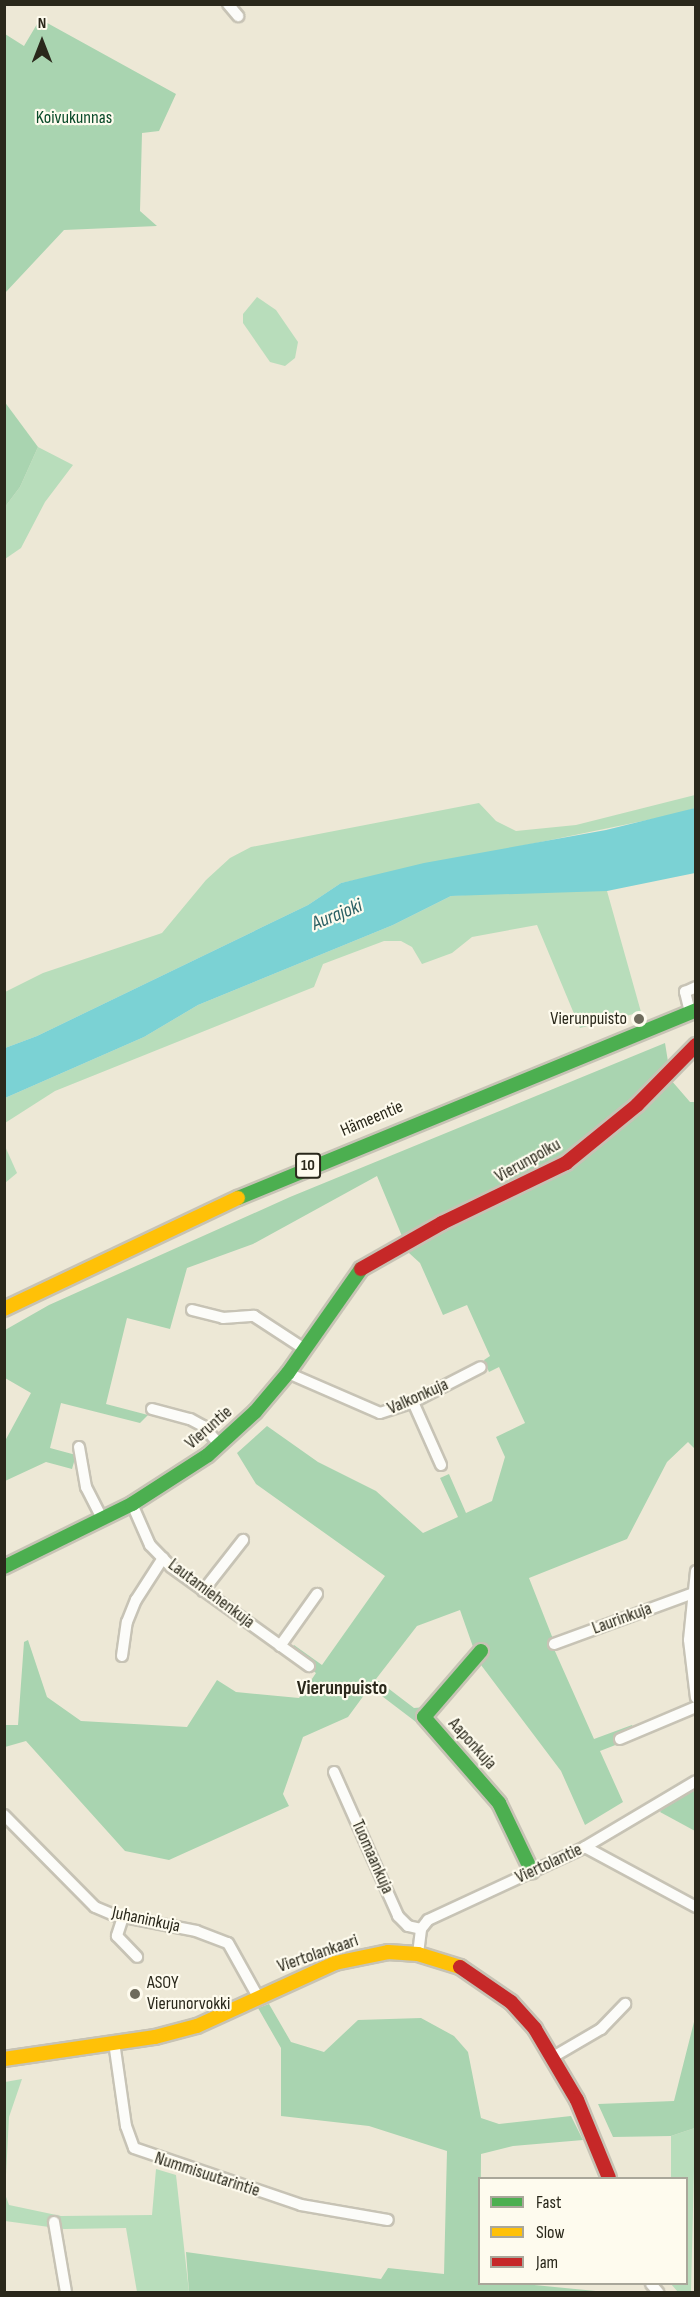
<!DOCTYPE html>
<html>
<head>
<meta charset="utf-8">
<style>
  body { margin:0 }
  #map { position:relative; width:700px; height:2297px; overflow:hidden; background:#ede8d6; font-family:"Sofia Sans Condensed",sans-serif }
  div>[style] { position:absolute }
  [style*='--x'] { left:calc(var(--x)*1px); top:calc(var(--y)*1px); width:calc(var(--w)*1px); rotate:calc(var(--a)*1deg) }
  .green>* { inset:0; background:#b8ddbb }
  .forest>* { inset:0; background:#a9d4b0 }
  .water>* { inset:0; background:#7bd2d4 }
  .roads { filter:drop-shadow(2px 0 #c7c3b5) drop-shadow(-2px 0 #c7c3b5) drop-shadow(0 2px #c7c3b5) drop-shadow(0 -2px #c7c3b5) }
  .street>* { height:10px; margin:-5px; padding:0 5px; transform-origin:5px; border-radius:5px; background:#fcfcf9 }
  .fast>* { height:14px; margin:-7px; padding:0 7px; transform-origin:7px; border-radius:7px; background:#4caf50 }
  .slow>* { height:14px; margin:-7px; padding:0 7px; transform-origin:7px; border-radius:7px; background:#ffc107 }
  .jam>* { height:14px; margin:-7px; padding:0 7px; transform-origin:7px; border-radius:7px; background:#c62828 }
  .dots>* { width:16px; height:16px; translate:-50% -50%; box-sizing:border-box; border:3px solid #fefbee; border-radius:50% }
  span { translate:-50% -50%; white-space:nowrap; text-align:center; line-height:1.15; -webkit-text-stroke:4.5px #fefbee; paint-order:stroke }
  .shield-label span { padding:2px 4px; background:#fefbee; border:2px solid; border-radius:4px; -webkit-text-stroke-width:0 }
  .shield-label { font-size:16px; color:#2a281b; font-weight:700 }
  .park-label { font-size:18px; color:#0a4b2a }
  .poi-label { font-size:18px; color:#2a281b }
  .right { translate:-100% -50%; text-align:right }
  .left { translate:0 -50%; text-align:left }
  .street-label { font-size:18px; color:#2a281b }
  .water-label { font-size:20px; color:#2b6064; font-style:italic }
  .neighbourhood-label { font-size:20px; color:#2a281b; font-weight:700 }
  .frame { position:absolute; inset:0; border:6px solid #2a281b; pointer-events:none }
  .legend { position:absolute; left:478px; top:2177px; width:210px; height:108px; box-sizing:border-box; background:#fefbee; border:2px solid #a9a79a; margin:0; padding:8px 10px; list-style:none; font-size:18px; color:#2a281b }
  .legend li { display:flex; align-items:center; gap:12px; height:30px }
  .legend b { width:30px; border:2px solid #a9a79a }
  .north { position:absolute; left:12px; top:12px; width:60px; height:60px; -webkit-text-stroke:4px #fefbee; paint-order:stroke; rotate:0deg; font-size:16px; font-weight:700; line-height:24px; text-align:center; color:#2a281b }
  .north::after { content:''; display:block; margin:auto; width:21px; height:27px; background:#2a281b; clip-path:polygon(50% 0,100% 100%,50% 72%,0 100%) }
</style>
</head>
<body>
<div id="map">
  <div class="green">
    <i style="clip-path:polygon(257px 297px,276px 310px,298px 342px,295px 358px,285px 366px,270px 362px,243px 323px,243px 314px)"></i>
    <i style="clip-path:polygon(38px 447px,73px 465px,45px 502px,21px 548px,5px 559px,5px 507px,20px 487px)"></i>
    <i style="clip-path:polygon(695px 795px,695px 808px,677px 814px,341px 883px,308px 905px,37px 1036px,5px 1048px,5px 992px,43px 973px,162px 933px,206px 880px,230px 858px,251px 847px,479px 803px,496px 821px,516px 831px,576px 825px)"></i>
    <i style="clip-path:polygon(537px 890px,607px 891px,641px 1012px,580px 1028px,537px 925px,472px 937px,452px 953px,422px 964px,412px 947px,401px 941px,384px 941px,323px 964px,314px 987px,55px 1091px,5px 1123px,5px 1098px,144px 1037px,198px 1005px,393px 925px,451px 896px)"></i>
    <i style="clip-path:polygon(4px 1144px,17px 1173px,5px 1183px,4px 1183px)"></i>
    <i style="clip-path:polygon(22px 2079px,9px 2117px,5px 2194px,9px 2205px,61px 2216px,152px 2215px,156px 2169px,176px 2175px,189px 2292px,137px 2292px,126px 2228px,64px 2229px,5px 2221px,5px 2082px)"></i>
    <i style="clip-path:polygon(695px 2128px,691px 2292px,678px 2292px,671px 2284px,686px 2284px,686px 2178px,671px 2178px,671px 2136px)"></i>
  </div>
  <div class="forest">
    <i style="clip-path:polygon(40px 19px,176px 94px,159px 131px,142px 133px,140px 211px,157px 226px,64px 230px,5px 293px,5px 34px,24px 46px)"></i>
    <i style="clip-path:polygon(4px 401px,38px 447px,20px 487px,5px 507px)"></i>
    <i style="clip-path:polygon(665px 1043px,671px 1080px,690px 1102px,695px 1102px,695px 1449px,688px 1442px,667px 1462px,627px 1539px,529px 1578px,553px 1639px,578px 1630px,554px 1649px,594px 1739px,632px 1725px,636px 1737px,600px 1751px,623px 1802px,585px 1825px,561px 1771px,478px 1661px,460px 1610px,417px 1626px,376px 1679px,414px 1708px,426px 1707px,416px 1722px,370px 1687px,348px 1717px,303px 1737px,283px 1794px,289px 1806px,169px 1860px,125px 1851px,26px 1741px,5px 1747px,5px 1725px,18px 1725px,24px 1642px,28px 1640px,47px 1697px,81px 1721px,187px 1727px,217px 1680px,236px 1692px,299px 1698px,316px 1673px,289px 1653px,294px 1645px,322px 1665px,385px 1576px,256px 1484px,237px 1453px,267px 1426px,318px 1462px,376px 1491px,423px 1533px,458px 1517px,440px 1478px,449px 1474px,466px 1513px,492px 1501px,505px 1457px,496px 1437px,525px 1423px,499px 1367px,489px 1372px,484px 1360px,490px 1356px,467px 1305px,443px 1315px,420px 1263px,409px 1253px,377px 1176px,253px 1244px,187px 1268px,170px 1329px,127px 1318px,106px 1404px,148px 1415px,140px 1423px,61px 1403px,50px 1448px,76px 1455px,72px 1469px,46px 1462px,5px 1481px,5px 1441px,31px 1393px,5px 1378px,5px 1330px,49px 1305px,290px 1197px)"></i>
    <i style="clip-path:polygon(695px 1788px,695px 1831px,660px 1812px,667px 1802px)"></i>
    <i style="clip-path:polygon(269px 2004px,291px 2042px,324px 2052px,358px 2020px,421px 2018px,454px 2036px,468px 2052px,481px 2118px,499px 2124px,571px 2116px,583px 2140px,513px 2146px,481px 2154px,480px 2284px,524px 2284px,606px 2292px,189px 2292px,186px 2252px,381px 2279px,388px 2268px,444px 2274px,447px 2151px,369px 2126px,281px 2116px,281px 2048px,258px 2008px)"></i>
    <i style="clip-path:polygon(695px 2018px,695px 2128px,671px 2136px,613px 2137px,598px 2104px,674px 2101px)"></i>
  </div>
  <div class="water">
    <i style="clip-path:polygon(695px 808px,695px 873px,607px 891px,451px 896px,393px 925px,198px 1005px,144px 1037px,5px 1098px,5px 1048px,37px 1036px,308px 905px,341px 883px,424px 863px,606px 830px)"></i>
  </div>
  <div class="roads">
    <div class="street">
      <i style="--x:228;--y:4;--w:16;--a:50"></i>
      <i style="--x:690;--y:1012;--w:21;--a:-104"></i>
      <i style="--x:685;--y:992;--w:12;--a:-24"></i>
      <i style="--x:192;--y:1310;--w:32;--a:14"></i>
      <i style="--x:223;--y:1318;--w:31;--a:-4"></i>
      <i style="--x:254;--y:1316;--w:59;--a:33.1"></i>
      <i style="--x:288;--y:1373;--w:100;--a:23.5"></i>
      <i style="--x:380;--y:1413;--w:35;--a:-18"></i>
      <i style="--x:413;--y:1402;--w:76;--a:-27.2"></i>
      <i style="--x:413;--y:1402;--w:69;--a:66"></i>
      <i style="--x:152;--y:1409;--w:39;--a:15"></i>
      <i style="--x:190;--y:1419;--w:15;--a:28"></i>
      <i style="--x:203;--y:1426;--w:25;--a:48"></i>
      <i style="--x:79;--y:1447;--w:41;--a:80.1"></i>
      <i style="--x:86;--y:1487;--w:36;--a:63"></i>
      <i style="--x:132;--y:1504;--w:45;--a:66.3"></i>
      <i style="--x:150;--y:1545;--w:30;--a:46"></i>
      <i style="--x:171;--y:1567;--w:170;--a:35.7"></i>
      <i style="--x:696;--y:1571;--w:69;--a:95.8"></i>
      <i style="--x:689;--y:1640;--w:58;--a:83.1"></i>
      <i style="--x:203;--y:1591;--w:65;--a:-51.9"></i>
      <i style="--x:554;--y:1644;--w:146;--a:-20.1"></i>
      <i style="--x:280;--y:1646;--w:64;--a:-54.6"></i>
      <i style="--x:122;--y:1656;--w:34;--a:-82"></i>
      <i style="--x:127;--y:1622;--w:24;--a:-68"></i>
      <i style="--x:136;--y:1600;--w:50;--a:-57.3"></i>
      <i style="--x:620;--y:1739;--w:82;--a:-22.8"></i>
      <i style="--x:334;--y:1772;--w:158;--a:66"></i>
      <i style="--x:398;--y:1916;--w:14;--a:45"></i>
      <i style="--x:408;--y:1926;--w:13;--a:13"></i>
      <i style="--x:4;--y:1815;--w:129;--a:45.3"></i>
      <i style="--x:95;--y:1907;--w:21;--a:23"></i>
      <i style="--x:114;--y:1915;--w:84;--a:11"></i>
      <i style="--x:196;--y:1931;--w:34;--a:21"></i>
      <i style="--x:228;--y:1943;--w:60;--a:60.9"></i>
      <i style="--x:585;--y:1847;--w:126;--a:28.4"></i>
      <i style="--x:123;--y:1917;--w:20;--a:108"></i>
      <i style="--x:117;--y:1936;--w:29;--a:46"></i>
      <i style="--x:418;--y:1954;--w:25;--a:-83"></i>
      <i style="--x:421;--y:1929;--w:11;--a:-52"></i>
      <i style="--x:428;--y:1920;--w:173;--a:-24.9"></i>
      <i style="--x:585;--y:1847;--w:129;--a:-30.7"></i>
      <i style="--x:114;--y:2042;--w:85;--a:81.9"></i>
      <i style="--x:126;--y:2126;--w:23;--a:70"></i>
      <i style="--x:134;--y:2148;--w:176;--a:18.8"></i>
      <i style="--x:301;--y:2205;--w:88;--a:9.8"></i>
      <i style="--x:553;--y:2057;--w:56;--a:-30.3"></i>
      <i style="--x:601;--y:2029;--w:35;--a:-46"></i>
      <i style="--x:54;--y:2222;--w:71;--a:80.3"></i>
      <i style="--x:651;--y:2284;--w:11;--a:49"></i>
    </div>
    <div class="fast">
      <i style="--x:238;--y:1198;--w:495;--a:-22.3"></i>
      <i style="--x:4;--y:1567;--w:143;--a:-26.2"></i>
      <i style="--x:132;--y:1504;--w:90;--a:-32.8"></i>
      <i style="--x:208;--y:1455;--w:64;--a:-42.5"></i>
      <i style="--x:255;--y:1412;--w:51;--a:-49.8"></i>
      <i style="--x:288;--y:1373;--w:127;--a:-54.9"></i>
      <i style="--x:481;--y:1651;--w:87;--a:130.8"></i>
      <i style="--x:424;--y:1717;--w:114;--a:48.9"></i>
      <i style="--x:499;--y:1803;--w:76;--a:64.4"></i>
    </div>
    <div class="slow">
      <i style="--x:4;--y:1309;--w:259;--a:-25.4"></i>
      <i style="--x:4;--y:2059;--w:153;--a:-8.3"></i>
      <i style="--x:155;--y:2037;--w:43;--a:-14.7"></i>
      <i style="--x:197;--y:2026;--w:152;--a:-24.5"></i>
      <i style="--x:335;--y:1963;--w:54;--a:-11.7"></i>
      <i style="--x:388;--y:1952;--w:30;--a:4"></i>
      <i style="--x:418;--y:1954;--w:44;--a:17.2"></i>
    </div>
    <div class="jam">
      <i style="--x:361;--y:1269;--w:93;--a:-29.6"></i>
      <i style="--x:442;--y:1223;--w:138;--a:-25.8"></i>
      <i style="--x:566;--y:1163;--w:92;--a:-39.2"></i>
      <i style="--x:637;--y:1105;--w:84;--a:-45.5"></i>
      <i style="--x:460;--y:1967;--w:62;--a:34.5"></i>
      <i style="--x:511;--y:2002;--w:36;--a:48"></i>
      <i style="--x:535;--y:2029;--w:82;--a:59.4"></i>
      <i style="--x:577;--y:2100;--w:84;--a:67.7"></i>
    </div>
  </div>
  <div class="dots">
    <i style="left:639px;top:1019px;background:#6e6b5c"></i>
    <i style="left:135px;top:1994px;background:#6e6b5c"></i>
  </div>
  <div class="shield-label">
    <span style="left:308px;top:1166px">10</span>
  </div>
  <div class="park-label">
    <span style="left:74px;top:118px">Koivukunnas</span>
  </div>
  <div class="poi-label">
    <span class="right" style="left:627px;top:1019px">Vierunpuisto</span>
    <span class="left" style="left:147px;top:1994px">ASOY<br>Vierunorvokki</span>
  </div>
  <div class="street-label">
    <span style="left:372px;top:1119px;rotate:-23deg">Hämeentie</span>
    <span style="left:528px;top:1161px;rotate:-29deg">Vierunpolku</span>
    <span style="left:418px;top:1397px;rotate:-24deg">Valkonkuja</span>
    <span style="left:209px;top:1428px;rotate:-41deg">Vieruntie</span>
    <span style="left:211px;top:1594px;rotate:37deg">Lautamiehenkuja</span>
    <span style="left:622px;top:1619px;rotate:-20deg">Laurinkuja</span>
    <span style="left:472px;top:1744px;rotate:48deg">Aaponkuja</span>
    <span style="left:372px;top:1857px;rotate:66deg">Tuomaankuja</span>
    <span style="left:549px;top:1864px;rotate:-25deg">Viertolantie</span>
    <span style="left:146px;top:1920px;rotate:12deg">Juhaninkuja</span>
    <span style="left:318px;top:1954px;rotate:-19deg">Viertolankaari</span>
    <span style="left:207px;top:2175px;rotate:18deg">Nummisuutarintie</span>
  </div>
  <div class="water-label">
    <span style="left:337px;top:915px;rotate:-22deg">Aurajoki</span>
  </div>
  <div class="neighbourhood-label">
    <span style="left:342px;top:1688px">Vierunpuisto</span>
  </div>
  <div class="frame"></div>
  <ul class="legend">
  <li><b style="height:8px;background:#4caf50"></b>Fast</li>
  <li><b style="height:8px;background:#ffc107"></b>Slow</li>
  <li><b style="height:8px;background:#c62828"></b>Jam</li>
  </ul>
  <div class="north">N</div>
</div>
</body>
</html>
